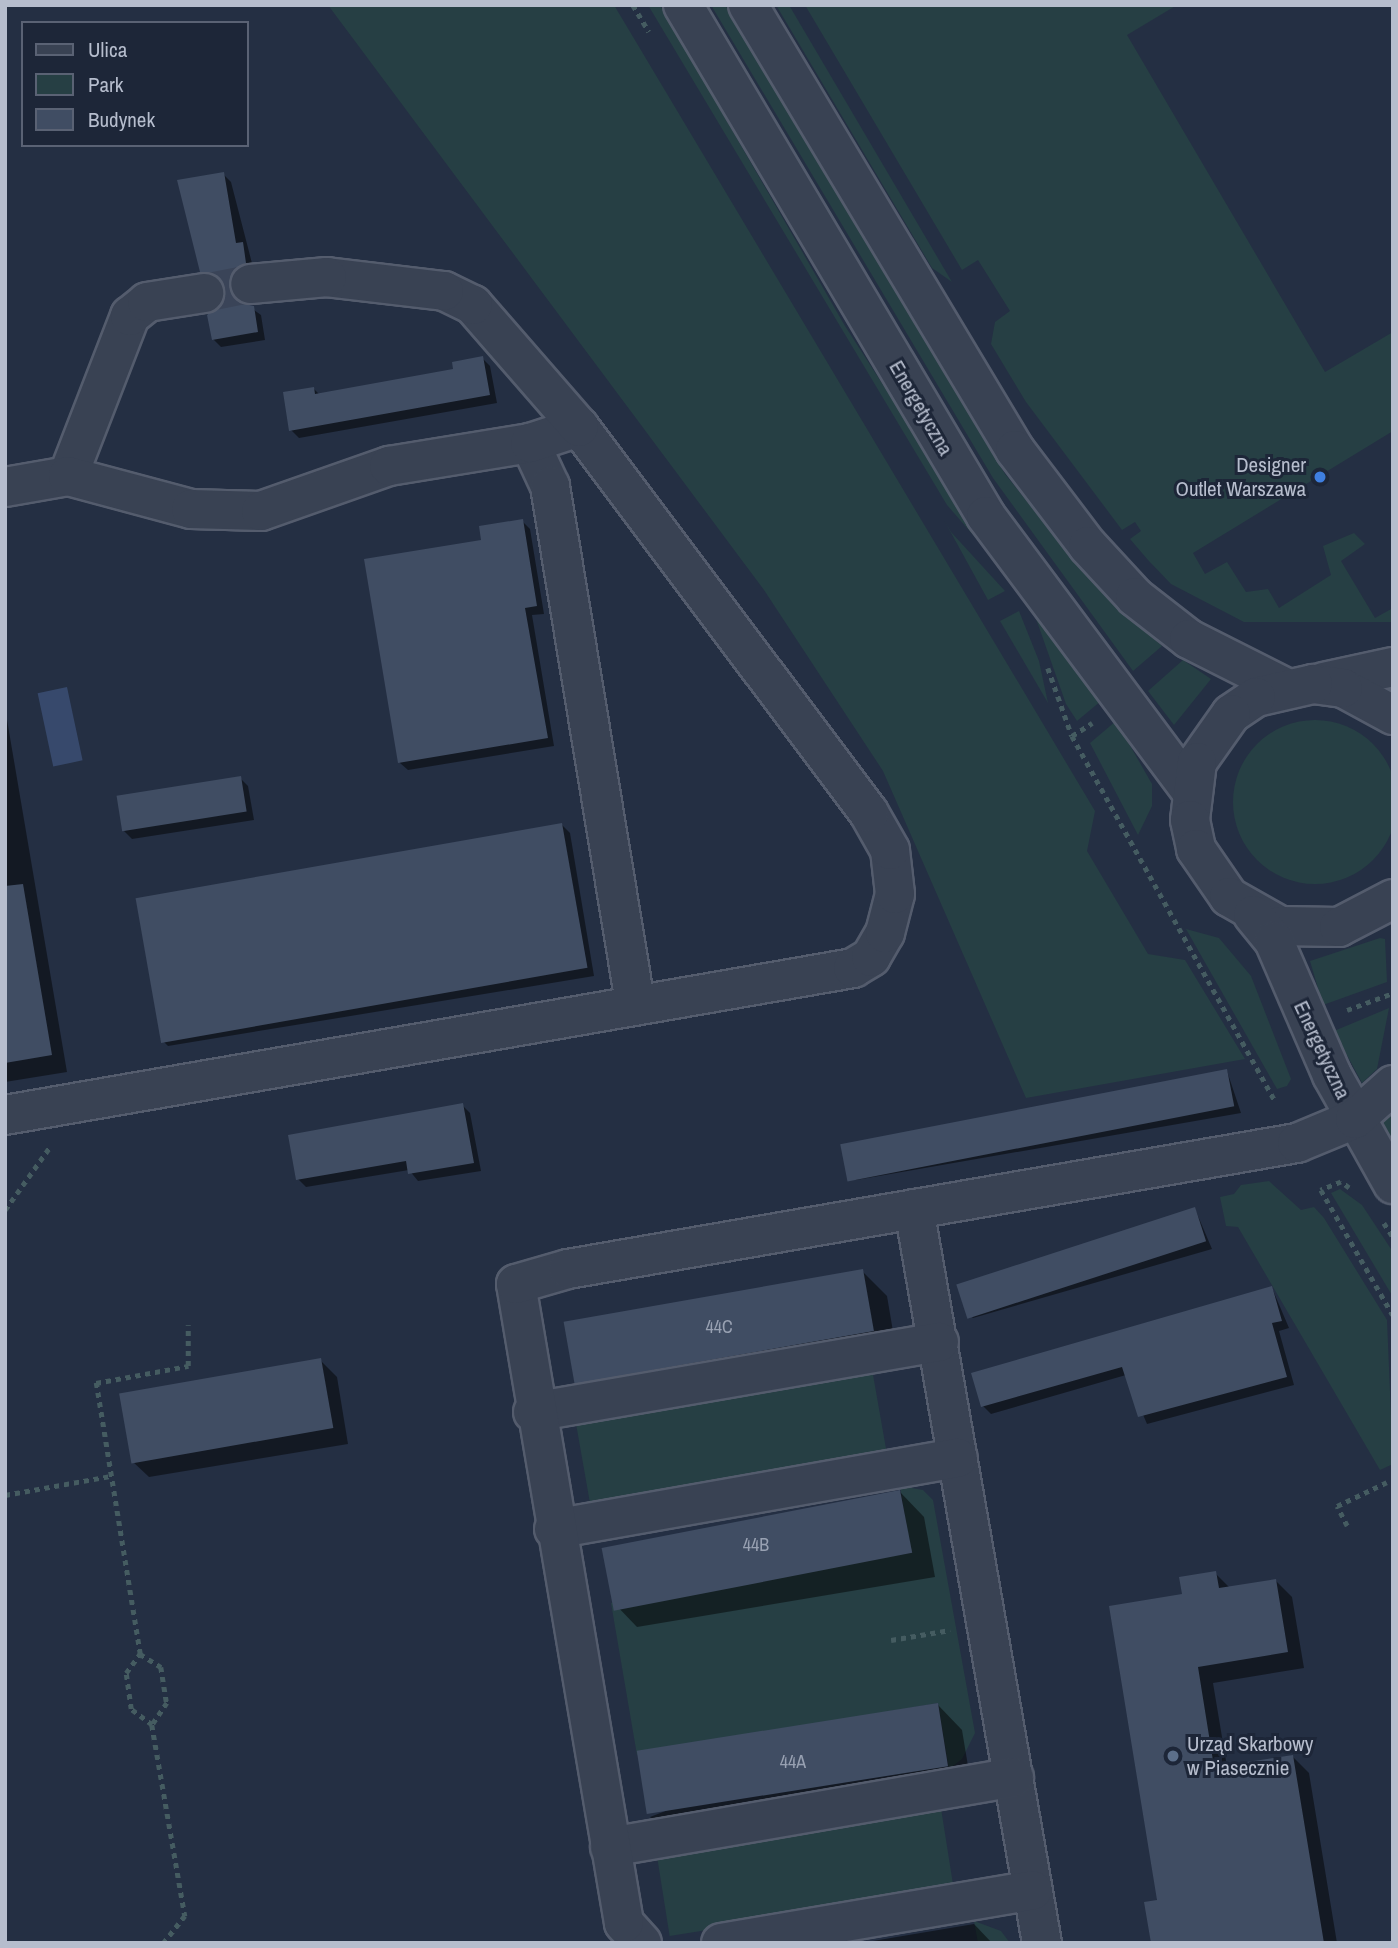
<!DOCTYPE html>
<html>
<head>
<meta charset="utf-8">
<style>
  body { margin:0 }
  #map { position:relative; width:1398px; height:1948px; overflow:hidden; background:#242f43; font-family:"Archivo Narrow",sans-serif }
  div>[style] { position:absolute }
  [style*='--x'] { left:calc(var(--x)*1px); top:calc(var(--y)*1px); width:calc(var(--w)*1px); rotate:calc(var(--a)*1deg) }
  .green>* { inset:0; background:#263f44; transform-origin:0 0 }
  .round { border-radius:50% }
  .water>* { inset:0; background:#37496c; transform-origin:0 0 }
  .shadow>* { inset:0; background:#0007 }
  .building>* { inset:0; background:#404d63; transform-origin:0 0 }
  .minor-tunnel>* { height:38px; margin-top:-19px; transform-origin:0; background:repeating-linear-gradient(90deg,#3a4458 0 38px,transparent 0 57px) }
  .path>* { height:4.5px; margin-top:-2.25px; transform-origin:0; background:repeating-linear-gradient(90deg,#455c61 0 5px,transparent 0 10px) }
  .roads { filter:drop-shadow(2px 0 #545c6d) drop-shadow(-2px 0 #545c6d) drop-shadow(0 2px #545c6d) drop-shadow(0 -2px #545c6d) }
  .minor>* { height:38px; margin:-19px; padding:0 19px; transform-origin:19px; border-radius:19px; background:#394253 }
  .dots>* { width:19px; height:19px; translate:-50% -50%; box-sizing:border-box; border:4px solid #1d2638; border-radius:50% }
  span { translate:-50% -50%; white-space:nowrap; text-align:center; line-height:1.15; -webkit-text-stroke:6px #1d2638; paint-order:stroke }
  .number-label { font-size:18px; color:#98a1b2 }
  .number-label span { -webkit-text-stroke-width:0 }
  .street-label { font-size:21px; color:#b6bdcd }
  .poi-label { font-size:21px; color:#b6bdcd }
  .right { translate:-100% -50%; text-align:right }
  .left { translate:0 -50%; text-align:left }
  .frame { position:absolute; inset:0; border:7px solid #b6bdcd; pointer-events:none }
  .legend { position:absolute; left:21px; top:21px; width:228px; height:126px; box-sizing:border-box; background:#1d2638; border:2px solid #5a6274; margin:0; padding:9px 12px; list-style:none; font-size:21px; color:#b6bdcd }
  .legend li { display:flex; align-items:center; gap:14px; height:35px }
  .legend b { width:35px; border:2px solid #5a6274 }
</style>
</head>
<body>
<div id="map">
  <div class="green">
    <i style="clip-path:polygon(328px 5px,614px 5px,1095px 811px,1087px 851px,1148px 954px,1185px 960px,1245px 1059px,1026px 1098px,883px 771px,764px 590px)"></i>
    <i style="clip-path:polygon(648px 5px,660px 5px,845px 326px,1000px 566px,947px 505px)"></i>
    <i style="clip-path:polygon(711px 5px,725px 5px,1005px 474px,1093px 583px,1162px 646px,1133px 671px,993px 478px)"></i>
    <i style="clip-path:polygon(776px 5px,789px 5px,952px 282px,932px 268px)"></i>
    <i style="clip-path:polygon(805px 5px,1177px 5px,1127px 35px,1325px 372px,1393px 332px,1393px 431px,1193px 553px,1205px 574px,1227px 562px,1246px 592px,1268px 589px,1279px 608px,1331px 575px,1323px 546px,1354px 533px,1365px 544px,1341px 561px,1375px 618px,1393px 608px,1393px 622px,1244px 622px,1171px 584px,1148px 560px,1130px 539px,1141px 531px,1135px 522px,1122px 530px,1026px 402px,991px 344px,995px 322px,1010px 311px,978px 260px,962px 270px)"></i>
    <i style="clip-path:polygon(944px 520px,951px 532px,1005px 591px,988px 600px)"></i>
    <i style="clip-path:polygon(1019px 611px,1039px 661px,1048px 703px,1000px 621px)"></i>
    <i style="clip-path:polygon(1034px 613px,1101px 701px,1077px 721px,1066px 704px)"></i>
    <i style="clip-path:polygon(1183px 660px,1211px 679px,1174px 725px,1148px 691px)"></i>
    <i class="round" style="left:1233px;top:720px;width:164px;height:164px"></i>
    <i style="clip-path:polygon(1116px 721px,1152px 784px,1152px 806px,1138px 835px,1090px 743px)"></i>
    <i style="clip-path:polygon(1186px 929px,1219px 938px,1251px 976px,1291px 1079px,1287px 1086px,1277px 1089px)"></i>
    <i style="clip-path:polygon(1380px 938px,1385px 939px,1387px 982px,1323px 1005px,1310px 961px)"></i>
    <i style="clip-path:polygon(1389px 1008px,1377px 1069px,1362px 1083px,1334px 1031px)"></i>
    <i style="clip-path:polygon(1393px 1111px,1393px 1145px,1382px 1123px)"></i>
    <i style="clip-path:polygon(1269px 1181px,1301px 1210px,1314px 1207px,1324px 1218px,1387px 1320px,1393px 1464px,1380px 1470px,1238px 1227px,1226px 1226px,1220px 1197px,1234px 1194px,1241px 1185px)"></i>
    <i style="clip-path:polygon(1340px 1189px,1362px 1205px,1393px 1252px,1393px 1297px,1331px 1193px)"></i>
    <i style="left:872px;top:1369px;width:88px;height:301px;rotate:80deg"></i>
    <i style="clip-path:polygon(900px 1486px,923px 1490px,933px 1500px,975px 1733px,962px 1759px,949px 1769px,938px 1703px,637px 1755px,611px 1603px,911px 1553px)"></i>
    <i style="left:940px;top:1802px;width:90px;height:288px;rotate:81deg"></i>
    <i style="clip-path:polygon(974px 1921px,1001px 1931px,1010px 1943px,978px 1943px)"></i>
  </div>
  <div class="water">
    <i style="left:67px;top:687px;width:75px;height:30px;rotate:78deg"></i>
  </div>
  <div class="shadow">
    <i style="clip-path:polygon(223px 174px,231px 182px,254px 271px,235px 296px,261px 315px,265px 340px,221px 347px,213px 339px,227px 288px,201px 271px)"></i>
    <i style="clip-path:polygon(482px 358px,490px 366px,497px 403px,299px 438px,291px 430px,313px 388px,320px 395px,455px 371px)"></i>
    <i style="clip-path:polygon(522px 521px,530px 529px,544px 614px,532px 615px,554px 746px,408px 770px,400px 763px,483px 541px)"></i>
    <i style="clip-path:polygon(5px 708px,67px 1072px,5px 1082px)"></i>
    <i style="clip-path:polygon(240px 778px,248px 786px,254px 820px,132px 839px,124px 831px)"></i>
    <i style="clip-path:polygon(562px 825px,570px 833px,594px 976px,168px 1046px,160px 1038px)"></i>
    <i style="clip-path:polygon(1227px 1071px,1241px 1113px,856px 1180px,848px 1172px)"></i>
    <i style="clip-path:polygon(462px 1105px,470px 1113px,481px 1171px,418px 1181px,409px 1170px,306px 1187px,298px 1179px)"></i>
    <i style="clip-path:polygon(1195px 1209px,1212px 1249px,973px 1318px,965px 1310px)"></i>
    <i style="clip-path:polygon(862px 1271px,887px 1296px,897px 1355px,600px 1406px,576px 1382px)"></i>
    <i style="clip-path:polygon(1272px 1288px,1289px 1328px,1279px 1331px,1294px 1385px,1147px 1424px,1126px 1375px,991px 1414px,983px 1406px)"></i>
    <i style="clip-path:polygon(320px 1360px,337px 1377px,348px 1444px,149px 1477px,132px 1461px)"></i>
    <i style="clip-path:polygon(900px 1492px,924px 1517px,935px 1577px,637px 1627px,613px 1602px)"></i>
    <i style="clip-path:polygon(1215px 1573px,1230px 1588px,1275px 1580px,1292px 1597px,1304px 1668px,1213px 1683px,1227px 1767px,1292px 1756px,1309px 1773px,1337px 1943px,1153px 1943px,1184px 1595px)"></i>
    <i style="clip-path:polygon(938px 1705px,962px 1730px,972px 1790px,674px 1842px,650px 1817px)"></i>
    <i style="clip-path:polygon(974px 1924px,992px 1943px,861px 1943px)"></i>
  </div>
  <div class="building">
    <i style="clip-path:polygon(224px 172px,236px 243px,243px 242px,246px 263px,231px 274px,228px 287px,240px 303px,254px 306px,258px 332px,212px 340px,207px 315px,224px 301px,225px 289px,212px 273px,200px 272px,177px 180px)"></i>
    <i style="clip-path:polygon(483px 356px,490px 395px,289px 431px,283px 392px,314px 387px,315px 394px,453px 369px,452px 362px)"></i>
    <i style="clip-path:polygon(523px 519px,537px 606px,525px 608px,548px 738px,398px 763px,364px 559px,481px 540px,479px 526px)"></i>
    <i style="left:241px;top:776px;width:36px;height:126px;rotate:81deg"></i>
    <i style="left:562px;top:823px;width:147px;height:433px;rotate:80deg"></i>
    <i style="clip-path:polygon(23px 884px,52px 1055px,5px 1063px,5px 886px)"></i>
    <i style="left:1227px;top:1069px;width:38px;height:394px;rotate:79deg"></i>
    <i style="clip-path:polygon(463px 1103px,474px 1163px,408px 1174px,406px 1161px,296px 1180px,288px 1135px)"></i>
    <i style="left:1195px;top:1207px;width:36px;height:251px;rotate:72deg"></i>
    <i style="left:863px;top:1269px;width:63px;height:304px;rotate:80deg"></i>
    <i style="clip-path:polygon(1272px 1286px,1282px 1321px,1272px 1323px,1287px 1377px,1138px 1417px,1122px 1367px,981px 1407px,971px 1373px)"></i>
    <i style="left:321px;top:1358px;width:71px;height:205px;rotate:80deg"></i>
    <i style="left:900px;top:1490px;width:64px;height:304px;rotate:79deg"></i>
    <i style="clip-path:polygon(1216px 1571px,1219px 1588px,1276px 1579px,1288px 1652px,1198px 1667px,1214px 1767px,1293px 1755px,1324px 1943px,1151px 1943px,1144px 1902px,1157px 1900px,1109px 1606px,1182px 1594px,1179px 1577px)"></i>
    <i style="left:938px;top:1703px;width:64px;height:305px;rotate:81deg"></i>
  </div>
  <div class="minor-tunnel">
    <i style="--x:204;--y:293;--w:47;--a:-11.1"></i>
  </div>
  <div class="path">
    <i style="--x:633;--y:5;--w:31;--a:59"></i>
    <i style="--x:1048;--y:668;--w:72;--a:70.6"></i>
    <i style="--x:1072;--y:736;--w:418;--a:60.9"></i>
    <i style="--x:1072;--y:736;--w:24;--a:-33"></i>
    <i style="--x:1347;--y:1010;--w:49;--a:-20.3"></i>
    <i style="--x:1349;--y:1188;--w:10;--a:-143"></i>
    <i style="--x:1341;--y:1182;--w:22;--a:158"></i>
    <i style="--x:1321;--y:1190;--w:144;--a:60.1"></i>
    <i style="--x:5;--y:1210;--w:76;--a:-54.6"></i>
    <i style="--x:1384;--y:1223;--w:17;--a:57"></i>
    <i style="--x:5;--y:1495;--w:108;--a:-10.2"></i>
    <i style="--x:1347;--y:1526;--w:22;--a:-117"></i>
    <i style="--x:1337;--y:1506;--w:55;--a:-25.6"></i>
    <i style="--x:891;--y:1640;--w:60;--a:-9.6"></i>
    <i style="--x:140;--y:1654;--w:25;--a:32"></i>
    <i style="--x:161;--y:1667;--w:36;--a:81"></i>
    <i style="--x:167;--y:1703;--w:27;--a:124"></i>
    <i style="--x:152;--y:1725;--w:26;--a:-143"></i>
    <i style="--x:131;--y:1709;--w:36;--a:-98"></i>
    <i style="--x:126;--y:1673;--w:24;--a:-54"></i>
    <i style="--x:140;--y:1654;--w:275;--a:-99.2"></i>
    <i style="--x:96;--y:1383;--w:94;--a:-10.5"></i>
    <i style="--x:188;--y:1366;--w:41;--a:-90"></i>
    <i style="--x:152;--y:1725;--w:194;--a:80.2"></i>
    <i style="--x:185;--y:1916;--w:34;--a:128"></i>
  </div>
  <div class="roads">
    <div class="minor">
      <i style="--x:683;--y:5;--w:594;--a:59.33"></i>
      <i style="--x:986;--y:516;--w:342;--a:53.3"></i>
      <i style="--x:748;--y:5;--w:519;--a:59.04"></i>
      <i style="--x:1015;--y:450;--w:121;--a:52.8"></i>
      <i style="--x:1088;--y:546;--w:69;--a:47.3"></i>
      <i style="--x:1135;--y:597;--w:68;--a:37.9"></i>
      <i style="--x:1189;--y:639;--w:106;--a:26.8"></i>
      <i style="--x:530;--y:443;--w:47;--a:65.1"></i>
      <i style="--x:550;--y:486;--w:523;--a:80.65"></i>
      <i style="--x:68;--y:476;--w:172;--a:-68.8"></i>
      <i style="--x:130;--y:316;--w:22;--a:-39"></i>
      <i style="--x:147;--y:302;--w:58;--a:-9"></i>
      <i style="--x:5;--y:487;--w:64;--a:-9.9"></i>
      <i style="--x:68;--y:476;--w:127;--a:15"></i>
      <i style="--x:191;--y:509;--w:70;--a:1.6"></i>
      <i style="--x:261;--y:511;--w:136;--a:-19.4"></i>
      <i style="--x:389;--y:466;--w:143;--a:-9.3"></i>
      <i style="--x:530;--y:443;--w:52;--a:-18.1"></i>
      <i style="--x:1323;--y:682;--w:72;--a:-12.1"></i>
      <i style="--x:1393;--y:715;--w:57;--a:-151.6"></i>
      <i style="--x:1343;--y:688;--w:30;--a:-172"></i>
      <i style="--x:1313;--y:684;--w:58;--a:167.2"></i>
      <i style="--x:1256;--y:697;--w:30;--a:146"></i>
      <i style="--x:1231;--y:714;--w:59;--a:125.3"></i>
      <i style="--x:1197;--y:762;--w:58;--a:96.9"></i>
      <i style="--x:1190;--y:820;--w:30;--a:78"></i>
      <i style="--x:1196;--y:849;--w:58;--a:55.5"></i>
      <i style="--x:1229;--y:897;--w:59;--a:29.6"></i>
      <i style="--x:1280;--y:926;--w:59;--a:1"></i>
      <i style="--x:1339;--y:927;--w:61;--a:-27.4"></i>
      <i style="--x:1253;--y:915;--w:33;--a:51"></i>
      <i style="--x:1274;--y:941;--w:146;--a:66.6"></i>
      <i style="--x:1332;--y:1075;--w:125;--a:60.8"></i>
      <i style="--x:5;--y:1115;--w:861;--a:-9.83"></i>
      <i style="--x:853;--y:968;--w:21;--a:-31"></i>
      <i style="--x:871;--y:957;--w:28;--a:-60"></i>
      <i style="--x:885;--y:933;--w:40;--a:-75.6"></i>
      <i style="--x:895;--y:894;--w:44;--a:-96.5"></i>
      <i style="--x:890;--y:850;--w:43;--a:-119.6"></i>
      <i style="--x:869;--y:813;--w:483;--a:-126.9"></i>
      <i style="--x:579;--y:427;--w:162;--a:-131"></i>
      <i style="--x:473;--y:305;--w:32;--a:-154"></i>
      <i style="--x:444;--y:291;--w:118;--a:-173.2"></i>
      <i style="--x:327;--y:277;--w:77;--a:174.8"></i>
      <i style="--x:914;--y:1209;--w:745;--a:80.11"></i>
      <i style="--x:533;--y:1412;--w:412;--a:-9.8"></i>
      <i style="--x:554;--y:1529;--w:410;--a:-10"></i>
      <i style="--x:610;--y:1847;--w:410;--a:-9.8"></i>
      <i style="--x:642;--y:1943;--w:27;--a:-132"></i>
      <i style="--x:624;--y:1923;--w:648;--a:-99.59"></i>
      <i style="--x:516;--y:1284;--w:54;--a:-16.1"></i>
      <i style="--x:568;--y:1269;--w:740;--a:-9.81"></i>
      <i style="--x:1297;--y:1143;--w:63;--a:-22.5"></i>
      <i style="--x:1355;--y:1119;--w:51;--a:-41.8"></i>
      <i style="--x:721;--y:1943;--w:316;--a:-9.6"></i>
    </div>
  </div>
  <div class="dots">
    <i style="left:1320px;top:477px;background:#3f7fe0"></i>
    <i style="left:1173px;top:1756px;background:#5c6f8a"></i>
  </div>
  <div class="number-label">
    <span style="left:719px;top:1327px">44C</span>
    <span style="left:756px;top:1545px">44B</span>
    <span style="left:793px;top:1762px">44A</span>
  </div>
  <div class="street-label">
    <span style="left:921px;top:408px;rotate:60deg">Energetyczna</span>
    <span style="left:1322px;top:1050px;rotate:65deg">Energetyczna</span>
  </div>
  <div class="poi-label">
    <span class="right" style="left:1306px;top:477px">Designer<br>Outlet Warszawa</span>
    <span class="left" style="left:1187px;top:1756px">Urząd Skarbowy<br>w Piasecznie</span>
  </div>
  <div class="frame"></div>
  <ul class="legend">
  <li><b style="height:9px;background:#394253"></b>Ulica</li>
  <li><b style="height:19px;background:#263f44"></b>Park</li>
  <li><b style="height:19px;background:#404d63"></b>Budynek</li>
  </ul>
</div>
</body>
</html>
